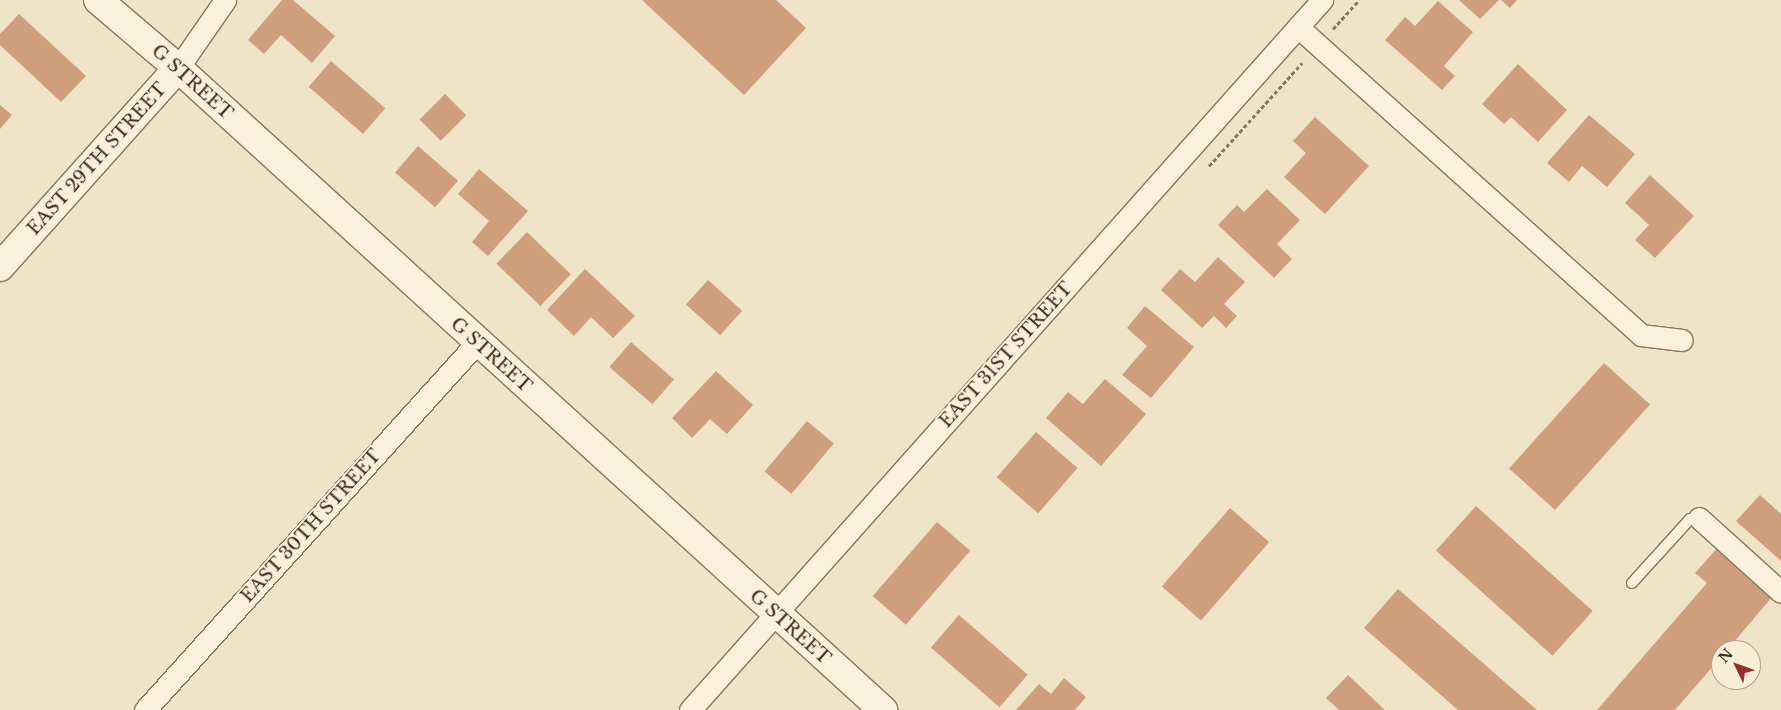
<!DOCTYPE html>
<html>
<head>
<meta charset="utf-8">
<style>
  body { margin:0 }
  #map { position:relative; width:1781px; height:710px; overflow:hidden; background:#f0e4c8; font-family:"Libre Baskerville",serif }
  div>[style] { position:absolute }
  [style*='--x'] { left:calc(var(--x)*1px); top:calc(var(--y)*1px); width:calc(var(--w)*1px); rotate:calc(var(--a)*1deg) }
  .building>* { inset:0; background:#cf9f7d; transform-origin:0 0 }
  .path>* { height:3px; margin-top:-1.5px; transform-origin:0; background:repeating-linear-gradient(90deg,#8d765c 0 4px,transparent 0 6.5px) }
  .roads { filter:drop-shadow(1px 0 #8d765c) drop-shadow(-1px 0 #8d765c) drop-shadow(0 1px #8d765c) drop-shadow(0 -1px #8d765c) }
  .lane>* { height:10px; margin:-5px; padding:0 5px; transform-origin:5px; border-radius:5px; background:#faf1dc }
  .street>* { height:21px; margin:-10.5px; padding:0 10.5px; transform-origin:10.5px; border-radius:10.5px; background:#faf1dc }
  .secondary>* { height:28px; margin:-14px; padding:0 14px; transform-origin:14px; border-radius:14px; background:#faf1dc }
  span { translate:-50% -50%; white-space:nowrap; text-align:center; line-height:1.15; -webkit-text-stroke:4px #f7eed8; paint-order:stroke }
  .street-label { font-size:18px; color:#3d2e20 }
  .north { position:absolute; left:1711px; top:640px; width:50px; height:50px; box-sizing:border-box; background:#f7eed8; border:1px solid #ada18e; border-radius:50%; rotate:312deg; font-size:14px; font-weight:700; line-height:20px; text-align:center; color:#3d2e20 }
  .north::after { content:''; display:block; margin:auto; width:18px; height:22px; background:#9e2a2b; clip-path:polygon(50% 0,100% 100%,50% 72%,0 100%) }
</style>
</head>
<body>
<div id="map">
  <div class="building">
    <i style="clip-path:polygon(282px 0,293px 0,335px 36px,312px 63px,281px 35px,264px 54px,248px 40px)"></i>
    <i style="clip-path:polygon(642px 0,776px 0,806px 28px,744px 95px)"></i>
    <i style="clip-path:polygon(1459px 0,1499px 0,1480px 19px)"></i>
    <i style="clip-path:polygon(1501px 0,1517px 0,1510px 8px)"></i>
    <i style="clip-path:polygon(1438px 1px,1473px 32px,1444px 66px,1455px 76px,1442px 90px,1385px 40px,1405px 17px,1415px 26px)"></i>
    <i style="clip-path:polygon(19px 14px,86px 76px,61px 102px,0 45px,0 34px)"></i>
    <i style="left:331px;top:61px;width:72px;height:34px;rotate:41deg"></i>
    <i style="clip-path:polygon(1518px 64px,1567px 110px,1538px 142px,1511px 117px,1504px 124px,1482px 104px)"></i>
    <i style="left:445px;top:94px;width:30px;height:36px;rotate:45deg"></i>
    <i style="clip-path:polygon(0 105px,12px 115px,0 129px)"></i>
    <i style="clip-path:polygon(1589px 115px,1635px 154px,1607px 187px,1582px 166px,1569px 182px,1547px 163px)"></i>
    <i style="clip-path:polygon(1315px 117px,1369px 166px,1325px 214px,1284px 177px,1306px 153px,1293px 141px)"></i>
    <i style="left:418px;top:146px;width:53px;height:35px;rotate:41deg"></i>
    <i style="clip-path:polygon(479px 169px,528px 211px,488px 256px,472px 242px,489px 221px,458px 194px)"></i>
    <i style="clip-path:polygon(1650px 175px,1694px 216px,1655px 258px,1635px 240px,1649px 225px,1625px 203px)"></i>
    <i style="clip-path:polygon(1267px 189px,1300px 220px,1277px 244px,1292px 259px,1274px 278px,1218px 225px,1237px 205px,1244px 212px)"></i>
    <i style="left:527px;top:232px;width:61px;height:44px;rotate:44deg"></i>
    <i style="clip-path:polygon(1218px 257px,1245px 282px,1224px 304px,1237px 316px,1226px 328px,1214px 316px,1202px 328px,1161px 290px,1180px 269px,1195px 282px)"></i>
    <i style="clip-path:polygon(585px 269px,635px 316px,613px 338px,591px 317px,574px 336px,547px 310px)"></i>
    <i style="left:708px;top:280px;width:46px;height:33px;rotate:42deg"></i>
    <i style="clip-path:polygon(1145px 306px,1194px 347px,1151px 398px,1122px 375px,1147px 346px,1127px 328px)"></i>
    <i style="left:631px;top:342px;width:57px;height:33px;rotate:41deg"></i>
    <i style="left:1604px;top:363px;width:62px;height:142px;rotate:42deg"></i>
    <i style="clip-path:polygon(716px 371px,753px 405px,727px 434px,710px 419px,692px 438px,672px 418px)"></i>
    <i style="clip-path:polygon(1105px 379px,1146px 414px,1101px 466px,1046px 418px,1068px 392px,1083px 404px)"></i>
    <i style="left:807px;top:421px;width:35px;height:66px;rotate:40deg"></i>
    <i style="left:1036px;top:432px;width:55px;height:60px;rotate:41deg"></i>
    <i style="clip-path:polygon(1760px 495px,1781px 514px,1781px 561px,1736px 521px)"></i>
    <i style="left:1476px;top:506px;width:157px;height:60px;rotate:42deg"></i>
    <i style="left:1230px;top:508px;width:52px;height:104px;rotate:41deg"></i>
    <i style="left:937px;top:522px;width:44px;height:98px;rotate:41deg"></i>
    <i style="clip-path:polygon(1718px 547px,1773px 596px,1727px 650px,1721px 650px,1721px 657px,1675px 710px,1597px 710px,1707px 583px,1695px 573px)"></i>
    <i style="clip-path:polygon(1398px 589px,1537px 710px,1458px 710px,1364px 628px)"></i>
    <i style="left:959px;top:615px;width:91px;height:43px;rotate:41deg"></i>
    <i style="clip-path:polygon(1348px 675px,1385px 710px,1339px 710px,1326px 698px)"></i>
    <i style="clip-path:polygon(1064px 678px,1086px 697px,1075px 710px,1016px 710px,1039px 684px,1051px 694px)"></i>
  </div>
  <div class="path">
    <i style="--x:1333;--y:29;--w:39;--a:-48"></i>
    <i style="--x:1209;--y:166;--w:139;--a:-47.9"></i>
  </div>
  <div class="roads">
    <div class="lane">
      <i style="--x:1632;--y:583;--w:86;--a:-47.8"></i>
      <i style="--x:1690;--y:519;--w:9;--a:-6"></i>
    </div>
    <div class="street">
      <i style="--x:1298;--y:27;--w:461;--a:41.9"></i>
      <i style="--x:1641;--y:335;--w:41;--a:7"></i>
      <i style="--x:178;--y:68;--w:83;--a:-55.3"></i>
      <i style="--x:1699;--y:518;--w:110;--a:42.1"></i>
      <i style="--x:145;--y:710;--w:496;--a:-47.9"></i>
      <i style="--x:690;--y:710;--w:951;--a:-48.33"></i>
    </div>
    <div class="secondary">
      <i style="--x:98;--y:0;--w:105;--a:40.4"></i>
      <i style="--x:178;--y:68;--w:954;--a:42.32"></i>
      <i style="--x:0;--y:267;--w:267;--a:-48.2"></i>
    </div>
  </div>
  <div class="street-label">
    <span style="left:192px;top:82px;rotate:42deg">G STREET</span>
    <span style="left:97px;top:159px;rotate:-48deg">EAST 29TH STREET</span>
    <span style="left:491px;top:355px;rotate:42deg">G STREET</span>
    <span style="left:1006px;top:355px;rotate:-48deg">EAST 31ST STREET</span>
    <span style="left:311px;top:526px;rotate:-48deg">EAST 30TH STREET</span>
    <span style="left:790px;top:627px;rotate:42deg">G STREET</span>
  </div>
  <div class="north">N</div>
</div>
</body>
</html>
